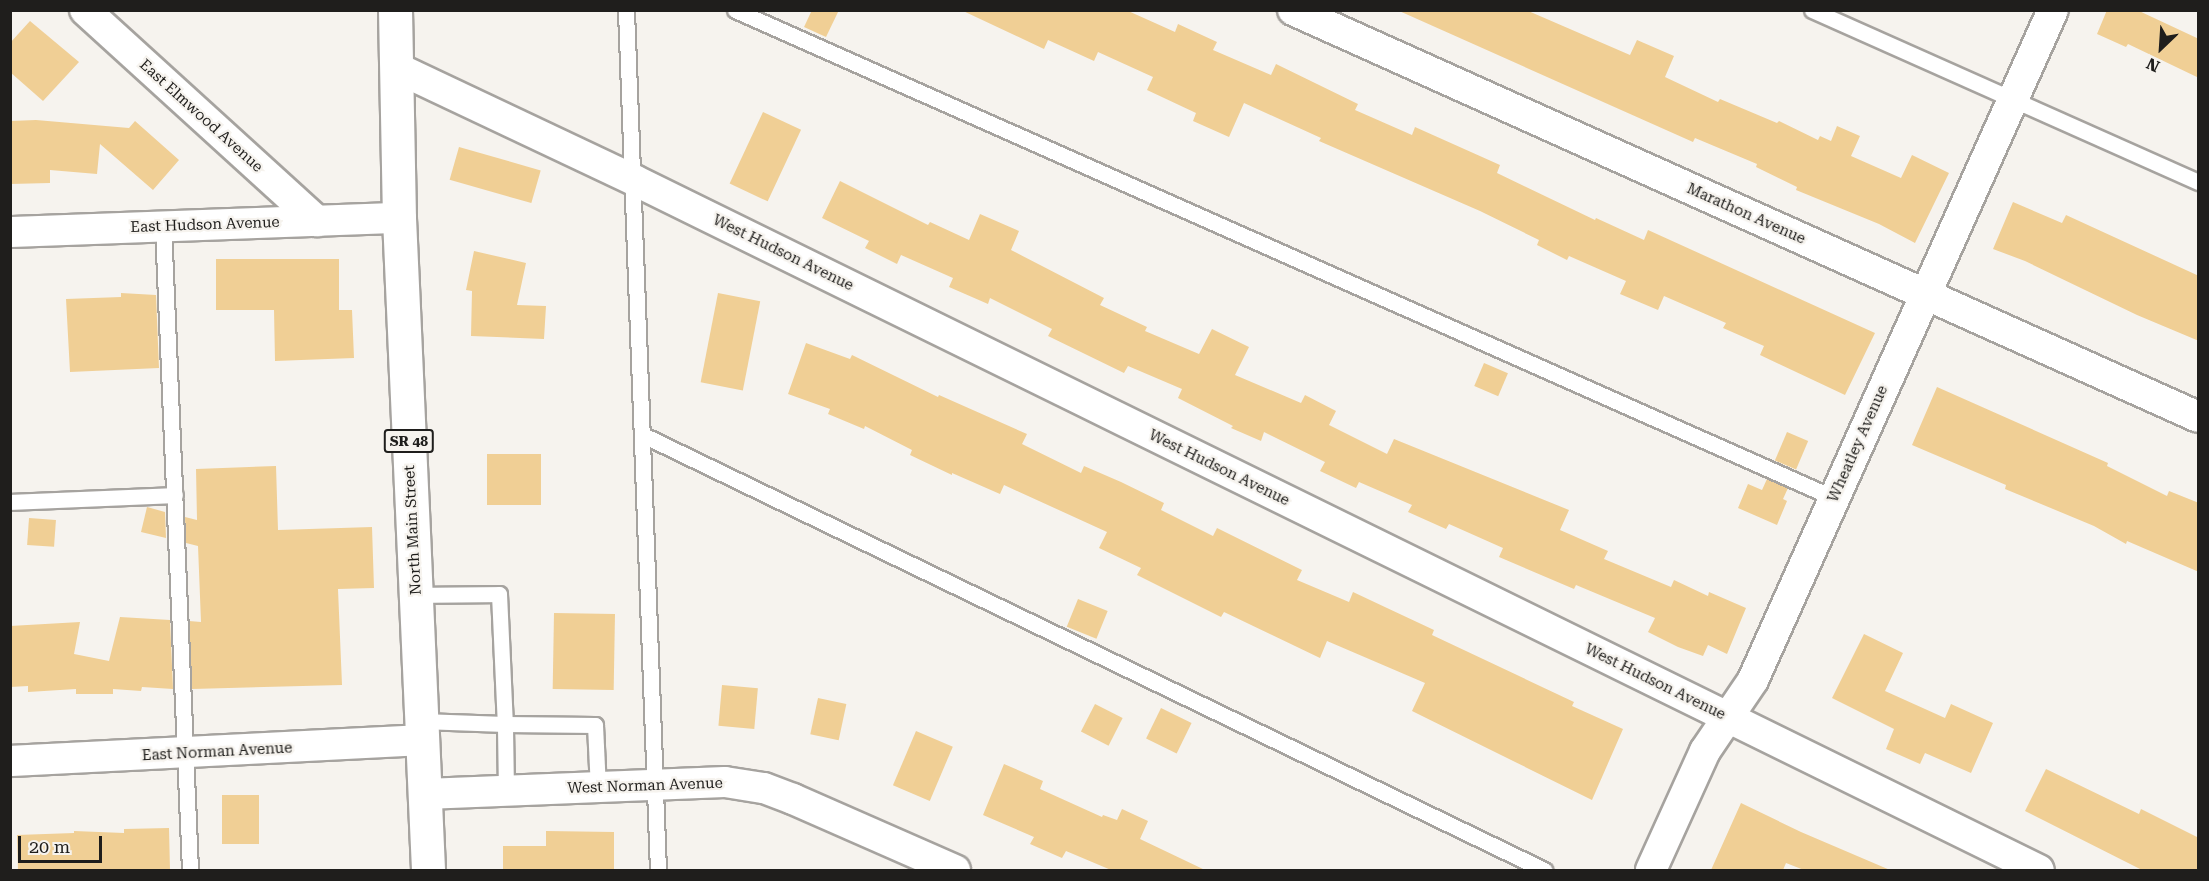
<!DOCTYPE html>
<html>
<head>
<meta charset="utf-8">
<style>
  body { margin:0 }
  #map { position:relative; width:2209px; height:881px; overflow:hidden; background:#f6f3ee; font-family:"Roboto Serif",serif }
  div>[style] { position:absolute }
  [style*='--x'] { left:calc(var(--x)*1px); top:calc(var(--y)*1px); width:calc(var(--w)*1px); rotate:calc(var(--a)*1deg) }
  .building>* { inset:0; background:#f0cf95; transform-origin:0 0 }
  .roads { filter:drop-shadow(2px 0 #a6a39f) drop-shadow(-2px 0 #a6a39f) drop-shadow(0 2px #a6a39f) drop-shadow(0 -2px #a6a39f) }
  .service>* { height:15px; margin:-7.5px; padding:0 7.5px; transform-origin:7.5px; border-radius:7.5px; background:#fff }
  .minor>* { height:30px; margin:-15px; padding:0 15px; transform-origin:15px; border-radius:15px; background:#fff }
  .primary>* { height:33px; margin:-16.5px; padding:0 16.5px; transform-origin:16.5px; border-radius:16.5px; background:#fff }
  span { translate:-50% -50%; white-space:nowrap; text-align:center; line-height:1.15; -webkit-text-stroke:4.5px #f6f3ee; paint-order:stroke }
  .shield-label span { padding:2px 4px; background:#f6f3ee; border:2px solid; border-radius:4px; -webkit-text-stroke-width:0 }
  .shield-label { font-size:14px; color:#1f1e1c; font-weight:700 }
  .street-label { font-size:15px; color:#1f1e1c }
  .frame { position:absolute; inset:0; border:12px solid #1f1e1c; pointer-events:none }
  .north { position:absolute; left:2131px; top:18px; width:60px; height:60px; -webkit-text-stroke:4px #f6f3ee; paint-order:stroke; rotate:205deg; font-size:16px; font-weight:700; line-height:24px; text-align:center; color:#1f1e1c }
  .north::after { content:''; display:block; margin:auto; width:21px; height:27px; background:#1f1e1c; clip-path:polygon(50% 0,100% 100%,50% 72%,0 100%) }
  .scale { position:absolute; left:18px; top:836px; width:84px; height:27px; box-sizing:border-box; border:3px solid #1f1e1c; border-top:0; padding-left:8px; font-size:18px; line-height:21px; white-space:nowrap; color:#1f1e1c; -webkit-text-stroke:4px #f6f3ee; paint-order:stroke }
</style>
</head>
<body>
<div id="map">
  <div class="building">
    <i style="clip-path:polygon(812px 10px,839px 10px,826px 37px,804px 27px)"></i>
    <i style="clip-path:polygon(961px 10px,1126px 10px,1175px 32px,1178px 24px,1217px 42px,1213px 50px,1271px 75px,1276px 64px,1358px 104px,1355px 110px,1412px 135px,1415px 127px,1500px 165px,1497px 173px,1595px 220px,1596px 218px,1644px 240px,1648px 230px,1875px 333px,1845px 395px,1760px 355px,1764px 346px,1723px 328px,1726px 323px,1664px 296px,1658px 310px,1620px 294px,1626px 281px,1569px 256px,1567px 260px,1537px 245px,1539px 240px,1480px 211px,1319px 141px,1321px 138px,1244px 103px,1229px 137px,1193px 121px,1196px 113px,1147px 90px,1153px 77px,1098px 52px,1094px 61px,1048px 40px,1044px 49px)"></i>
    <i style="clip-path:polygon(1397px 10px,1526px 10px,1630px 55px,1637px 40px,1674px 56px,1665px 77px,1718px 102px,1720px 99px,1777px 123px,1779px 121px,1818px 140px,1820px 136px,1831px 141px,1837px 126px,1860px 136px,1851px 156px,1901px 178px,1912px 155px,1949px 173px,1915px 243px,1879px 224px,1796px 190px,1797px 187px,1756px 167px,1757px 164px,1695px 138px,1693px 142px)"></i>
    <i style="clip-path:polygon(2107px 10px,2137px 10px,2199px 39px,2199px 78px,2128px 44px,2126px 47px,2097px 34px)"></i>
    <i style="clip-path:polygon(30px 21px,79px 62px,43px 101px,10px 72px,10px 43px)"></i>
    <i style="left:763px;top:112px;width:42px;height:79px;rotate:25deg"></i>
    <i style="clip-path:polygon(36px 120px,129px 128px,135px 121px,179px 160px,153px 190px,100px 144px,97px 174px,50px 170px,50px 183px,10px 184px,10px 121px)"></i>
    <i style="left:459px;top:147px;width:85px;height:34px;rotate:16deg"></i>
    <i style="clip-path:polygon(840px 181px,928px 225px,930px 222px,969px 240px,980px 214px,1019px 231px,1011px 250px,1104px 298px,1100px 305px,1147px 327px,1145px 331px,1199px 354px,1212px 329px,1249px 347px,1235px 375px,1301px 403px,1305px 395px,1336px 411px,1329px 425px,1387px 454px,1394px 439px,1569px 510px,1560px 530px,1608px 551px,1604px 559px,1671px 587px,1674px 580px,1708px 596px,1709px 592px,1746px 608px,1727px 654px,1708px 645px,1703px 656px,1678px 647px,1648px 632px,1655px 618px,1576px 585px,1574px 589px,1499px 557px,1503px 548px,1449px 524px,1446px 529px,1408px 512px,1412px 505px,1359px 482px,1356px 488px,1320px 471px,1325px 462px,1264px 432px,1261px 441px,1231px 428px,1233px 426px,1178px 398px,1182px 389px,1128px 366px,1124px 373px,1048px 336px,1052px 329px,990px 298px,988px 304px,949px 287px,953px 278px,901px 255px,897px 264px,865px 248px,869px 241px,822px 218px)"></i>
    <i style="clip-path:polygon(2013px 202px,2062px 223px,2066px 215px,2199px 276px,2199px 341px,2137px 315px,2025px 261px,1993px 249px)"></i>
    <i style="clip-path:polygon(474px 251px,526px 263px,517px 305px,546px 306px,544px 339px,471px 336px,472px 291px,466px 290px)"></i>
    <i style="clip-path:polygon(216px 259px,339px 259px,339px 310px,352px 310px,354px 358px,275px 361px,274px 310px,216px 310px)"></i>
    <i style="clip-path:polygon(121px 293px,156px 295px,159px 368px,70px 372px,66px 299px,121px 297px)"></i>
    <i style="left:718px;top:293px;width:43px;height:91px;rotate:11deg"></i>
    <i style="clip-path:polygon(806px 343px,850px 359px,852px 355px,938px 397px,939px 395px,1027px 434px,1022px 444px,1081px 473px,1084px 466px,1121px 482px,1164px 503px,1161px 510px,1213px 536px,1217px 528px,1302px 570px,1297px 580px,1349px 602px,1353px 592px,1387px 608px,1434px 630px,1432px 635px,1574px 702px,1572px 706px,1623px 729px,1592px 800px,1412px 711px,1425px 683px,1327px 641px,1320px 658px,1224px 612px,1221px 617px,1137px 575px,1141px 568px,1099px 548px,1107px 532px,1004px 485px,1000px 494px,952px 473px,952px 475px,910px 455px,912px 450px,865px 426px,864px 429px,828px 414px,830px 409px,788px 394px)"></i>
    <i style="left:1484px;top:363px;width:26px;height:25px;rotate:23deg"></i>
    <i style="clip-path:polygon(1937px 387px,2108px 463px,2107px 466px,2167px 496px,2169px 491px,2199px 503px,2199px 572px,2127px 541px,2126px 544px,2094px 526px,2005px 489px,2006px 485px,1912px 445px)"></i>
    <i style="left:1787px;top:432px;width:23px;height:31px;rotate:23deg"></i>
    <i style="left:487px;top:454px;width:54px;height:51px"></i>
    <i style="clip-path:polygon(276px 466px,278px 530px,372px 527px,374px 588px,338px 589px,342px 685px,192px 689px,189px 621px,201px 622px,198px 546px,186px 543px,185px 517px,197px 520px,196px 469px)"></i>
    <i style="clip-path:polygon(1767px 479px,1788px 488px,1783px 499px,1787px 501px,1777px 525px,1738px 508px,1748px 484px,1762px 490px)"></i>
    <i style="clip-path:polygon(147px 507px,165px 512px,166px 538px,141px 532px)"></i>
    <i style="left:29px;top:518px;width:27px;height:27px;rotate:4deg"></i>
    <i style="left:1078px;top:599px;width:32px;height:30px;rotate:22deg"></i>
    <i style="left:554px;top:613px;width:61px;height:76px;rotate:1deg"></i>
    <i style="clip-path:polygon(120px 617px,170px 620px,173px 689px,142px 687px,141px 691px,113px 689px,113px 694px,76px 694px,76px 689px,28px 692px,28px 686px,10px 687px,10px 626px,80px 622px,74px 654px,109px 661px)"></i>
    <i style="clip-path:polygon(1864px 634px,1903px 653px,1885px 691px,1945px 718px,1951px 704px,1993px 723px,1971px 773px,1925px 753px,1920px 764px,1886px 749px,1894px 729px,1832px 698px)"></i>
    <i style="left:722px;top:685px;width:36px;height:41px;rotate:5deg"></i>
    <i style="left:818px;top:698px;width:29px;height:37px;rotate:12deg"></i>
    <i style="left:1095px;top:704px;width:31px;height:31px;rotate:27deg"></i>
    <i style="left:1161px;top:708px;width:34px;height:34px;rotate:26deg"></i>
    <i style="left:916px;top:731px;width:40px;height:59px;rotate:23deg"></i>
    <i style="clip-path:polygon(1004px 764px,1043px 781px,1040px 789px,1102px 817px,1103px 815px,1117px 820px,1122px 809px,1148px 821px,1140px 839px,1205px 870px,1111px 870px,1066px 851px,1062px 858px,1030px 844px,1034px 837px,983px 815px)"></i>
    <i style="clip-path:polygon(2046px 769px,2139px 814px,2141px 809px,2199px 838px,2199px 870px,2142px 870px,2025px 811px)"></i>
    <i style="left:222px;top:795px;width:37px;height:49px"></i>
    <i style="clip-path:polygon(1741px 803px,1801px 832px,1890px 870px,1804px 870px,1786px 863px,1783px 870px,1711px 870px)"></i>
    <i style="clip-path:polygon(169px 828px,170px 870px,18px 870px,17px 835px,74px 833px,74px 831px,124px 833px,124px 829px)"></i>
    <i style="clip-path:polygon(546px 831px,614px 832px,614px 870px,503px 870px,503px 846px,546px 846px)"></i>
  </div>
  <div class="roads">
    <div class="service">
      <i style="--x:626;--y:10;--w:861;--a:87.87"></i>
      <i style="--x:735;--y:10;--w:1202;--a:23.94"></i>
      <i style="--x:1812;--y:10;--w:423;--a:24"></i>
      <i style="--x:163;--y:226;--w:645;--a:87.6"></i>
      <i style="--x:643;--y:435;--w:1001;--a:25.77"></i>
      <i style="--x:10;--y:502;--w:165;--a:-2.4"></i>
      <i style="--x:416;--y:595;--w:83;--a:-0.7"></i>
      <i style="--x:499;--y:594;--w:130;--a:87.4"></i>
      <i style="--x:505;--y:724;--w:84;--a:-178"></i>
      <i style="--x:506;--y:791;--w:67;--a:-90.9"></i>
      <i style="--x:505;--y:724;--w:90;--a:0.6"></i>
      <i style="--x:595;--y:725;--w:63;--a:87.3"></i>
    </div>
    <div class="minor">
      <i style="--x:85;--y:10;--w:314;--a:42.3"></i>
      <i style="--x:1293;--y:10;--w:992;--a:24.21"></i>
      <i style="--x:397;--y:68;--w:262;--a:25.3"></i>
      <i style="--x:634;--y:180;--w:1565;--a:26.16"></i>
      <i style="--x:10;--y:232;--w:389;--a:-2.1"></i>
      <i style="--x:10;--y:761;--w:414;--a:-2.9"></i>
      <i style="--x:425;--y:794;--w:300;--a:-2.3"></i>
      <i style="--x:725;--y:782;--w:39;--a:9"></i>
      <i style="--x:764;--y:788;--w:31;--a:21"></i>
      <i style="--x:793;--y:799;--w:177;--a:23.7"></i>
      <i style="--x:1651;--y:870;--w:131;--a:-65.6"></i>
      <i style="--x:1705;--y:751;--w:86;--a:-55.9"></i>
      <i style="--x:1753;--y:680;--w:734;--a:-65.88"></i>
    </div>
    <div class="primary">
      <i style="--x:395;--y:10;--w:208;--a:88.9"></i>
      <i style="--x:399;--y:218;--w:653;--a:87.45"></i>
    </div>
  </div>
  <div class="shield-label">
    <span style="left:409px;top:441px">SR 48</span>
  </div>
  <div class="street-label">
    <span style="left:201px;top:116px;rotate:42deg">East Elmwood Avenue</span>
    <span style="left:1746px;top:214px;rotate:24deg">Marathon Avenue</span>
    <span style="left:205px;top:225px;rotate:-2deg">East Hudson Avenue</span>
    <span style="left:783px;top:253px;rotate:26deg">West Hudson Avenue</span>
    <span style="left:1858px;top:444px;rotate:-66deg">Wheatley Avenue</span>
    <span style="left:1219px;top:468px;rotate:26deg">West Hudson Avenue</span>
    <span style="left:413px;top:530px;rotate:-93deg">North Main Street</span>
    <span style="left:1655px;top:682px;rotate:26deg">West Hudson Avenue</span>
    <span style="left:217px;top:752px;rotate:-3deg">East Norman Avenue</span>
    <span style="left:645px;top:786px;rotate:-2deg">West Norman Avenue</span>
  </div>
  <div class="frame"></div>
  <div class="north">N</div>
  <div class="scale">20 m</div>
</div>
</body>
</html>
